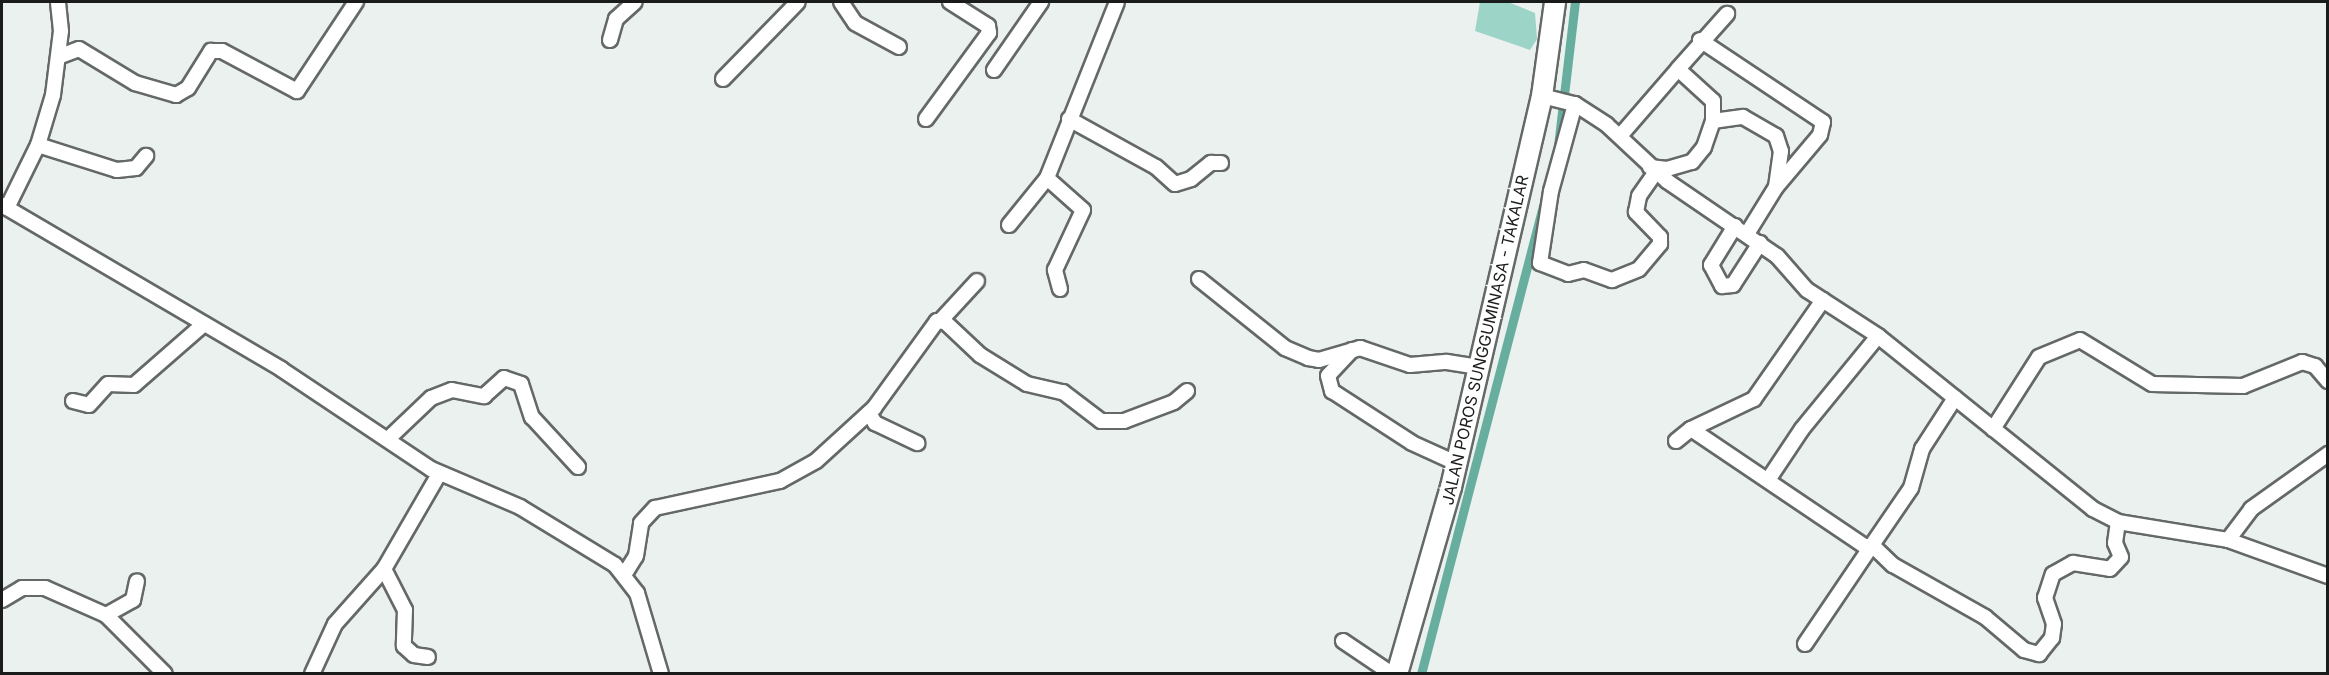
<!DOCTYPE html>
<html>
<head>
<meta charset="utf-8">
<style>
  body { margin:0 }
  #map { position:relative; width:2329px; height:675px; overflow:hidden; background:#ebf1ef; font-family:Inter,sans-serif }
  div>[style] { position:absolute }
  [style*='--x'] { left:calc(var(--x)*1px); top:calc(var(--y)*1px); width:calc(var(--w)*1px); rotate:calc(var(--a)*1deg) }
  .green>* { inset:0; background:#9cd4c7 }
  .canal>* { height:9px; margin:-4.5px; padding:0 4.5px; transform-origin:4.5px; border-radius:4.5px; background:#68ae9f }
  .roads { filter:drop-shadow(2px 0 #646968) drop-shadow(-2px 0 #646968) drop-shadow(0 2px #646968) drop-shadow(0 -2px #646968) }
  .minor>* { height:14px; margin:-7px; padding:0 7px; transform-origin:7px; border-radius:7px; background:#fff }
  .highway>* { height:20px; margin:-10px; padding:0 10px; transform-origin:10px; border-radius:10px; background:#fff }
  span { translate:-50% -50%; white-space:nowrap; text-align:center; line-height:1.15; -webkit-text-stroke:4.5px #fff; paint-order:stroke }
  .street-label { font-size:16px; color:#1a1c1b }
  .frame { position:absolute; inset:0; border:3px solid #1a1c1b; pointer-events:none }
</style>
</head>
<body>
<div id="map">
  <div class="green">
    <i style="clip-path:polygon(1480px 2px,1508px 2px,1535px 13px,1537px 39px,1530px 50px,1475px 31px)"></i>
  </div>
  <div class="canal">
    <i style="--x:1558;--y:146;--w:145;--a:-83.3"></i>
    <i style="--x:1421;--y:674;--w:484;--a:-75.4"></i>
  </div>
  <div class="roads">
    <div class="minor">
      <i style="--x:841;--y:2;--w:25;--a:56"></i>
      <i style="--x:855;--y:23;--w:50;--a:28.6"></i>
      <i style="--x:610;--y:40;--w:22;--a:-74"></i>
      <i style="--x:616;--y:19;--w:25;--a:-42"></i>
      <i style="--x:1700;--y:40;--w:148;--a:33.7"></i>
      <i style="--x:1823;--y:122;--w:13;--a:103"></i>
      <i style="--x:1820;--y:135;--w:68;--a:130.2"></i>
      <i style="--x:1776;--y:187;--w:55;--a:121.7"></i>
      <i style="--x:58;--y:57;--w:22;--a:-21"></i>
      <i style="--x:79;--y:49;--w:66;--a:31.3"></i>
      <i style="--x:135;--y:83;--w:43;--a:16.3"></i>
      <i style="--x:176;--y:95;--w:14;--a:-30"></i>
      <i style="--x:188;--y:88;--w:44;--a:-58.1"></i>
      <i style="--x:211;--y:51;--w:11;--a:0"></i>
      <i style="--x:222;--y:51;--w:85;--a:28.1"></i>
      <i style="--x:297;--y:91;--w:107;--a:-56.5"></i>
      <i style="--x:994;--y:70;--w:83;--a:-55.3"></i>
      <i style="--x:723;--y:79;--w:107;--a:-45.8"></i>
      <i style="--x:1542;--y:96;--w:34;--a:14"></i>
      <i style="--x:1575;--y:104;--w:38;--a:33"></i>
      <i style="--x:1607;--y:125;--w:82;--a:43"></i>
      <i style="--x:1667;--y:181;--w:133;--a:34.3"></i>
      <i style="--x:1777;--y:256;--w:45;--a:48.6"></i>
      <i style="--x:1807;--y:290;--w:85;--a:32.9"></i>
      <i style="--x:1878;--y:336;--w:276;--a:38.8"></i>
      <i style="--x:2093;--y:509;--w:28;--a:27"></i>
      <i style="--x:2118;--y:522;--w:111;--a:9.3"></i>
      <i style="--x:2228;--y:540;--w:106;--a:19.8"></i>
      <i style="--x:1575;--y:104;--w:90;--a:105.4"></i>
      <i style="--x:1551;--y:191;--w:73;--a:98.7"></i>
      <i style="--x:1540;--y:263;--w:30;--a:21"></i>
      <i style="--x:1568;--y:274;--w:16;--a:-14"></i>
      <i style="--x:1584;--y:270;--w:30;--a:20"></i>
      <i style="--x:1612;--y:280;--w:29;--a:-22"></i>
      <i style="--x:1639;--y:269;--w:33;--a:-50"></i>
      <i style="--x:1660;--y:244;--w:7;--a:-90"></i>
      <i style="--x:1660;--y:237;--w:35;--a:-134"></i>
      <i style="--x:1636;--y:212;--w:16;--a:-79"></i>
      <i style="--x:1639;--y:196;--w:29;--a:-55"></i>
      <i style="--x:926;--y:119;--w:107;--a:-53.8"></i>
      <i style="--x:989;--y:33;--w:7;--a:-98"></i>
      <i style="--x:988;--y:26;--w:45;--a:-147.7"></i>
      <i style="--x:1069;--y:119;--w:99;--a:28.9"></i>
      <i style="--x:1156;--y:167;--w:25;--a:42"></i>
      <i style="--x:1175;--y:184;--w:17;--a:-17"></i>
      <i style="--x:1191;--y:179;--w:26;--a:-39"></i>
      <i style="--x:1211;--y:163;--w:10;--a:0"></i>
      <i style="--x:1713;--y:121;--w:30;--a:-8"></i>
      <i style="--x:1743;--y:117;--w:38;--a:30"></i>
      <i style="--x:1776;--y:136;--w:16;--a:72"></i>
      <i style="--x:1781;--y:151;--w:36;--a:98"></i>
      <i style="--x:1620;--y:136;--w:89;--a:-49.1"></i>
      <i style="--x:38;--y:145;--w:83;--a:17.6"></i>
      <i style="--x:117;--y:170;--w:19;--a:-6"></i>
      <i style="--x:136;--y:168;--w:16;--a:-50"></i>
      <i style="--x:1650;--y:167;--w:17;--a:7"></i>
      <i style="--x:1667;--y:169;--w:26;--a:-16"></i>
      <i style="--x:1692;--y:162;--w:19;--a:-51"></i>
      <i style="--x:1704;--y:147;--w:28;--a:-71"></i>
      <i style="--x:1713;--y:121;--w:20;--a:-90"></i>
      <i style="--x:1713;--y:101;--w:47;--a:-137.6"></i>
      <i style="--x:1678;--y:69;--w:74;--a:-48.3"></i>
      <i style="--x:2;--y:205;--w:324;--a:30.4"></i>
      <i style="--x:281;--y:369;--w:180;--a:33.7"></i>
      <i style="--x:431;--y:469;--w:97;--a:23.1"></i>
      <i style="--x:520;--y:507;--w:111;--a:31.4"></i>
      <i style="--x:615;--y:565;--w:36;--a:52"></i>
      <i style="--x:637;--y:593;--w:84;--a:73.5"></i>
      <i style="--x:7;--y:208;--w:70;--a:-63.8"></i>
      <i style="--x:38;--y:145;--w:52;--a:-73.3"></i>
      <i style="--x:53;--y:95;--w:64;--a:-82.9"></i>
      <i style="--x:61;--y:31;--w:29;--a:-96"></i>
      <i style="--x:1009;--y:225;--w:60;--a:-51"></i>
      <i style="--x:1735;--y:226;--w:46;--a:121.6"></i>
      <i style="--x:1711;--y:265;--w:24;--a:62"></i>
      <i style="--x:1722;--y:286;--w:11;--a:-5"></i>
      <i style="--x:1733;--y:285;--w:50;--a:-57.3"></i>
      <i style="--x:1199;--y:279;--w:110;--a:38.7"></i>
      <i style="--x:1285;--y:348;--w:25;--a:23"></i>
      <i style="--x:1308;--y:358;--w:11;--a:10"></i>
      <i style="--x:1319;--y:360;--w:43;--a:-16.3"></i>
      <i style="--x:1360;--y:348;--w:53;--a:18.8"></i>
      <i style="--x:1410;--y:365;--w:37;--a:-5"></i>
      <i style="--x:1447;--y:362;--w:32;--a:9"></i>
      <i style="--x:1060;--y:289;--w:20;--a:-105"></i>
      <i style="--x:1055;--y:270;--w:66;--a:-65"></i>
      <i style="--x:1083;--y:210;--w:48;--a:-138.4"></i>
      <i style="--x:1047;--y:178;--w:189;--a:-68.3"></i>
      <i style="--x:1823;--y:300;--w:121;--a:124.9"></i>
      <i style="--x:1754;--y:399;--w:70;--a:154.5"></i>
      <i style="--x:1691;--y:429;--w:211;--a:34"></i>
      <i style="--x:1866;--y:547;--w:6;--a:-18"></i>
      <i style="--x:1872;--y:545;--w:69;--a:-55.6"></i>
      <i style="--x:1911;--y:488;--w:41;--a:-74.2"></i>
      <i style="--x:1922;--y:449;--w:61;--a:-57.1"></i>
      <i style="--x:941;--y:320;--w:53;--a:-47.3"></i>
      <i style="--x:1352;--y:350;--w:35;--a:133"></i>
      <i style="--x:1328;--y:376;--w:16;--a:75"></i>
      <i style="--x:1332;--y:391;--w:95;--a:33"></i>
      <i style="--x:1412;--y:443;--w:48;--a:24.4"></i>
      <i style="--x:73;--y:401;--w:16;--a:14"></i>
      <i style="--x:89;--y:405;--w:28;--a:-48"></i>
      <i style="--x:108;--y:384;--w:26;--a:2"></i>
      <i style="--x:134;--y:385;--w:93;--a:-41.1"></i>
      <i style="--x:869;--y:413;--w:12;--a:59"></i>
      <i style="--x:875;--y:423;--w:47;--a:25.5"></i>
      <i style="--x:1993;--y:429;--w:85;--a:-57.4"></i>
      <i style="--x:2039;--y:357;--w:44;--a:-22.5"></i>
      <i style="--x:2080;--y:340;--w:84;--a:31.4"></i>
      <i style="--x:2152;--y:384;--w:91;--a:1.3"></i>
      <i style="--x:2243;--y:386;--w:64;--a:-22.1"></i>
      <i style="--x:2302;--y:362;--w:14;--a:17"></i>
      <i style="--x:2315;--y:366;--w:20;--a:49"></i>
      <i style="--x:389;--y:438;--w:58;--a:-43.6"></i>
      <i style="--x:431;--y:398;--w:22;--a:-21"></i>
      <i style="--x:452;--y:390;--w:33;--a:11"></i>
      <i style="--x:484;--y:396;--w:27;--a:-42"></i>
      <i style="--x:504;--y:378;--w:18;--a:19"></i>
      <i style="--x:521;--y:384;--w:35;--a:72"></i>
      <i style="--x:532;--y:417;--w:68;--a:47.4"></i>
      <i style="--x:1676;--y:441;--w:19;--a:-39"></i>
      <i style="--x:1768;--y:480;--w:61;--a:-56.3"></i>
      <i style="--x:1802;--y:429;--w:120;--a:-50.7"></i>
      <i style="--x:2228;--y:540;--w:39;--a:-53"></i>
      <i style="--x:2251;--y:509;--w:95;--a:-35.5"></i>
      <i style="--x:384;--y:569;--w:46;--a:62.9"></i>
      <i style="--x:405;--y:610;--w:36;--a:92"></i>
      <i style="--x:404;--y:646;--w:13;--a:42"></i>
      <i style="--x:414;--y:655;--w:14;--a:8"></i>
      <i style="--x:624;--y:575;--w:22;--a:-58"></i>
      <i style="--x:636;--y:556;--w:33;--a:-81"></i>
      <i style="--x:641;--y:523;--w:21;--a:-47"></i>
      <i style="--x:655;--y:508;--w:128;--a:-12.2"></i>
      <i style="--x:780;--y:481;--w:41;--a:-29.1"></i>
      <i style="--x:816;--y:461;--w:79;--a:-42.4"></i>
      <i style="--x:874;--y:408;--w:107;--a:-54.1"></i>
      <i style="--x:937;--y:321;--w:8;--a:7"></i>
      <i style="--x:945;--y:322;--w:48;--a:43.3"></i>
      <i style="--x:980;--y:355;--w:55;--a:31.7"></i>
      <i style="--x:1027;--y:384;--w:37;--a:13"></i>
      <i style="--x:1063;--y:392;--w:48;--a:37.3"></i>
      <i style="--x:1101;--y:421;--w:23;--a:0"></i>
      <i style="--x:1124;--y:421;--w:53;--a:-20.8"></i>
      <i style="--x:1174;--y:402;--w:17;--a:-40"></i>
      <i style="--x:2;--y:600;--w:23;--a:-31"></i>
      <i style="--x:22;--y:588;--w:23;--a:0"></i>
      <i style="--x:45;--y:588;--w:67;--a:23.9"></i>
      <i style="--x:106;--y:615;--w:31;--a:-29"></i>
      <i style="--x:133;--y:600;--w:19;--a:-78"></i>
      <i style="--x:106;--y:615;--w:83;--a:45"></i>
      <i style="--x:1343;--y:641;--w:59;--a:34"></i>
      <i style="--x:1805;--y:644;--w:120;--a:-55.9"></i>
      <i style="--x:1872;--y:545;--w:29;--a:44"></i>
      <i style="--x:1893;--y:565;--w:106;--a:29.5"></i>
      <i style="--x:1985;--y:617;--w:51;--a:40.2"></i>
      <i style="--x:2024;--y:650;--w:16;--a:15"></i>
      <i style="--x:2039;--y:654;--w:21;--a:-51"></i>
      <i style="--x:2052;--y:638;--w:14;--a:-82"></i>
      <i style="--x:2054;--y:624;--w:28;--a:-109"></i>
      <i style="--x:2045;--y:598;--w:25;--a:-72"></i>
      <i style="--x:2053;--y:574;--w:23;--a:-29"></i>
      <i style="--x:2073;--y:563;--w:37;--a:9"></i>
      <i style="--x:2110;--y:569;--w:16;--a:-47"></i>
      <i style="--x:2121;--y:557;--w:15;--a:-113"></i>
      <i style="--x:2115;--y:543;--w:21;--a:-82"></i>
      <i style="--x:312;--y:674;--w:55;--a:-65.3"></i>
      <i style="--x:335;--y:624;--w:74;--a:-48.3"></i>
      <i style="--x:384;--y:569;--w:110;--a:-59.9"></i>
    </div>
    <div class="highway">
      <i style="--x:1397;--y:674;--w:195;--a:-73.9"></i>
      <i style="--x:1451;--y:487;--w:401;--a:-76.9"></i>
      <i style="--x:1542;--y:96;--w:95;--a:-82.1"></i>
    </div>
  </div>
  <div class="street-label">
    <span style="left:1485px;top:340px;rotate:-77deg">JALAN POROS SUNGGUMINASA - TAKALAR</span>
  </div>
  <div class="frame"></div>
</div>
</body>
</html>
